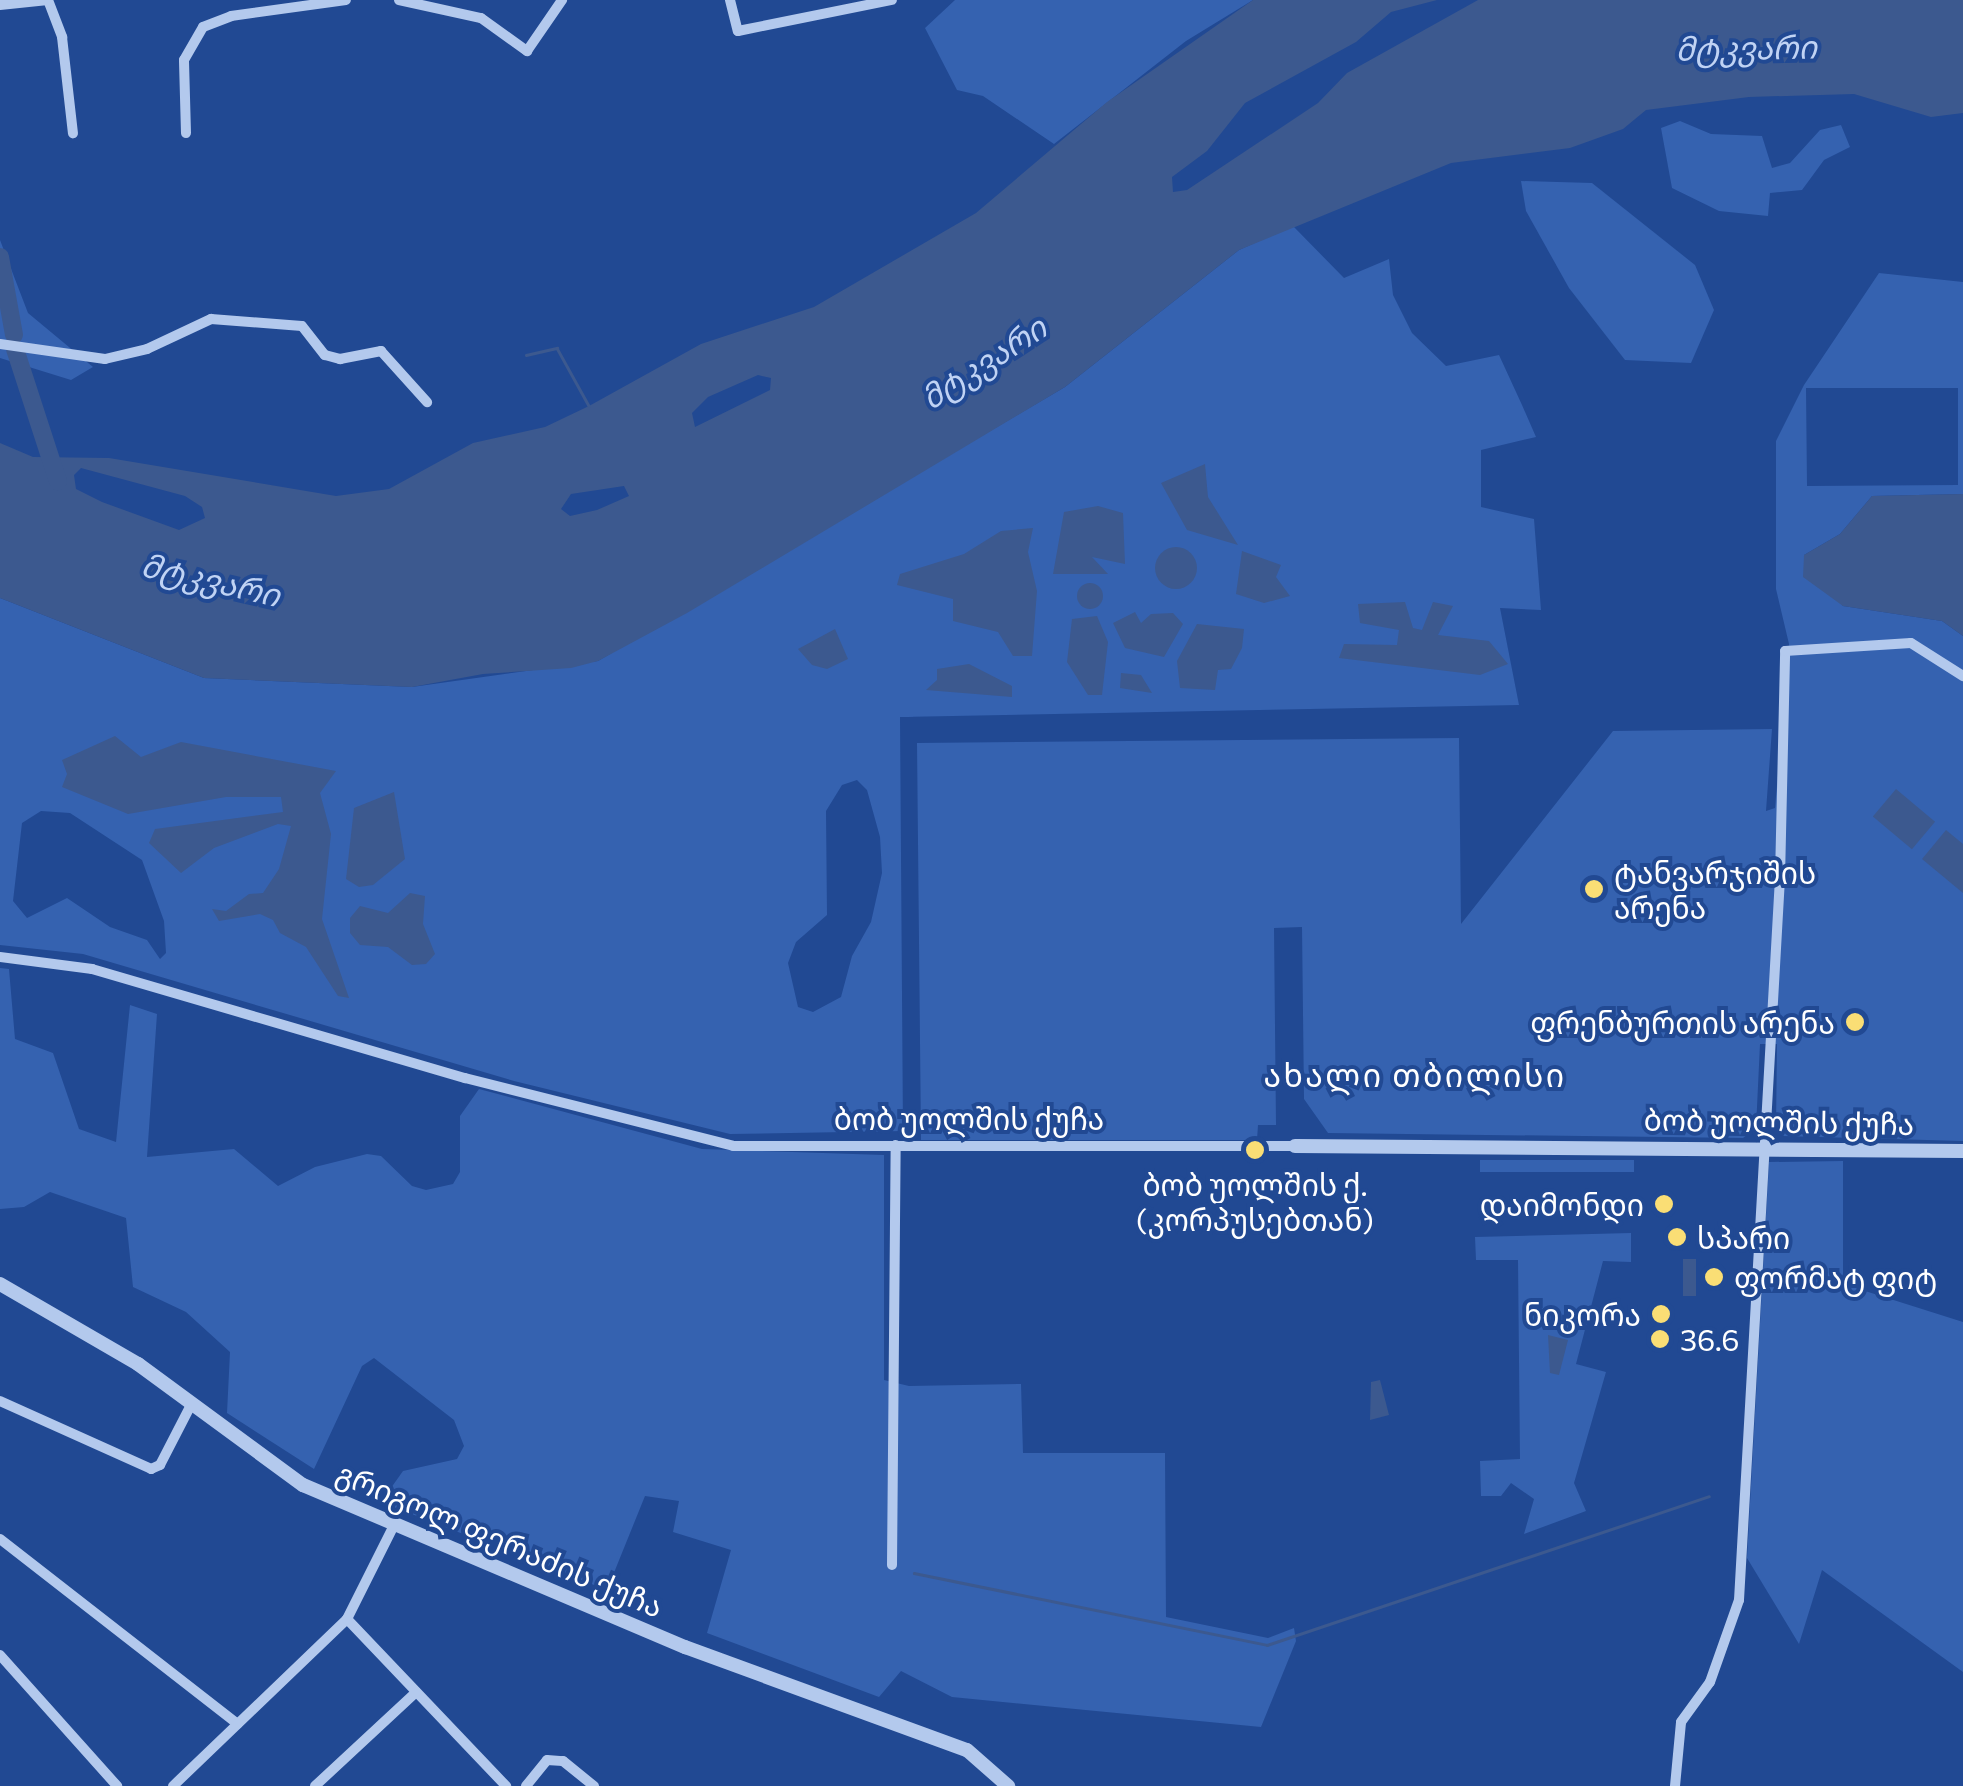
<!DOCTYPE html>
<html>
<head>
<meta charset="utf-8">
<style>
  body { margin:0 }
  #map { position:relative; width:1963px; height:1786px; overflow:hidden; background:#214993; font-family:Commissioner,"Noto Sans Georgian",sans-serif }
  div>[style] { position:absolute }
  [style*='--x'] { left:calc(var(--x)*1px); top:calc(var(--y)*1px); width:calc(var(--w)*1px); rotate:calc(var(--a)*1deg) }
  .green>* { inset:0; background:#3562b0; transform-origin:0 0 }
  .water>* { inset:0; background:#3c598f; transform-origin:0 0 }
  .round { border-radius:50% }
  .stream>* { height:2.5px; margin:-1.25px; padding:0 1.25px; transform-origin:1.25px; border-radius:1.25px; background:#3c598f }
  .river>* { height:18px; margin:-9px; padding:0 9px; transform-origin:9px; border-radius:9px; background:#3c598f }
  .minor>* { height:10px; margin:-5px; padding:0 5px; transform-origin:5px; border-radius:5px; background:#b3c9ed }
  .tertiary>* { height:14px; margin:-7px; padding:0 7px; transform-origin:7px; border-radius:7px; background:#b3c9ed }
  .dots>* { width:28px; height:28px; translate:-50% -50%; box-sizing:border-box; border:5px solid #214993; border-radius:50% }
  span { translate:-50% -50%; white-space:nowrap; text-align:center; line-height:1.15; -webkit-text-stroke:8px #214993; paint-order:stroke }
  .poi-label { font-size:30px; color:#fff }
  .left { translate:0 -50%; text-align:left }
  .right { translate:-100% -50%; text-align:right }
  .street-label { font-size:30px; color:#fff }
  .water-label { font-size:32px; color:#c0d3f4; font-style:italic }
  .neighbourhood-label { font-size:32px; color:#fff; letter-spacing:2.5px }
</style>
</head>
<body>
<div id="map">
  <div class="green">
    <i style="clip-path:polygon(955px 0,1253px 0,1186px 41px,1054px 144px,983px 96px,957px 90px,925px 28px)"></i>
    <i style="clip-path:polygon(1680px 121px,1711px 134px,1762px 136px,1772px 168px,1790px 163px,1820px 130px,1841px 125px,1850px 147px,1824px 160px,1802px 190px,1770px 193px,1768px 216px,1719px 211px,1672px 188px,1661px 128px)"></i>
    <i style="clip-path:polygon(1521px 181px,1592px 183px,1695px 265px,1714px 310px,1691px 363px,1625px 360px,1569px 288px,1526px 211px)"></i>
    <i style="clip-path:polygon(evenodd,1293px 226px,1344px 278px,1389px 259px,1393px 295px,1412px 333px,1446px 366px,1499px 355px,1522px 405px,1536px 437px,1481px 450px,1481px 507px,1534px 519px,1541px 610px,1500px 608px,1519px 705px,900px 717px,903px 1131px,730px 1134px,514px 1081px,83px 954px,0 945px,0 598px,204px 678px,412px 687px,598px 661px,1065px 387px,1239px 250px,1293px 226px,857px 780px,867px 790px,880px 837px,882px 873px,871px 922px,852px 956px,841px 997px,813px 1012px,798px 1007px,788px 963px,796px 942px,827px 915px,826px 811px,842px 785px,857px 780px,1293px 226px,70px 813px,142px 860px,164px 921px,166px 953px,160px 959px,147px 940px,110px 927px,67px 898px,27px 918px,13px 901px,22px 823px,41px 811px,70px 813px)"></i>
    <i style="clip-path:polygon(0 240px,28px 313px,93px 367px,71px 380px,0 358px)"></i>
    <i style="clip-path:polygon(evenodd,1879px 273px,1963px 282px,1963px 494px,1872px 496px,1840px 534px,1804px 555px,1843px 606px,1942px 621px,1963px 636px,1963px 1141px,1783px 1136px,1776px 1126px,1777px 1044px,1760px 1044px,1756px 1128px,1743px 1138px,1328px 1133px,1304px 1099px,1302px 927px,1274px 928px,1276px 1125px,1258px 1125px,1257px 1140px,921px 1140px,917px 743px,1459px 738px,1461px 924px,1613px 731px,1772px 729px,1766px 811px,1775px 808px,1789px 644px,1776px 589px,1776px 441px,1804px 385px,1879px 273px,1806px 388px,1958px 388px,1958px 485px,1807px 486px,1806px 388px)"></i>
    <i style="clip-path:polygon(0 968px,9px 969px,15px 1039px,53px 1053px,79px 1129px,116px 1142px,130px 1005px,157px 1014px,147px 1157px,234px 1149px,278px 1186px,315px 1167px,367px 1154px,381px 1156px,412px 1186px,426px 1190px,453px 1184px,460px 1172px,460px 1116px,479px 1089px,702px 1149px,884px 1155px,884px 1380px,909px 1386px,1021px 1384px,1023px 1453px,1165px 1453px,1166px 1617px,1268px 1638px,1294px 1628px,1296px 1641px,1261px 1727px,952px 1697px,901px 1671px,879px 1697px,707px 1633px,731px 1550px,673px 1532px,679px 1501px,645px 1496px,607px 1590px,381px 1502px,403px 1471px,457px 1459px,464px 1446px,454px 1420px,374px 1358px,362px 1366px,314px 1469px,227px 1413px,230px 1352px,186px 1312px,133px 1287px,126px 1218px,50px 1192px,24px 1207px,0 1209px)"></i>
    <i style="left:1480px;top:1160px;width:154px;height:12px"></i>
    <i style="clip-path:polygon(1843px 1161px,1843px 1284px,1963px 1322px,1963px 1672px,1822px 1570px,1799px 1644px,1747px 1558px,1769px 1162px)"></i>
    <i style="clip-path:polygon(1631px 1233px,1631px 1262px,1603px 1261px,1576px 1364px,1606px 1372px,1574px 1483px,1586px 1511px,1524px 1534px,1534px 1499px,1511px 1483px,1501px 1496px,1481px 1496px,1480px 1461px,1520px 1459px,1518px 1260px,1476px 1260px,1475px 1237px)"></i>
  </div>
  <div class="water">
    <i style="clip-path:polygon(evenodd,1253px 0,1437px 0,1391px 12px,1356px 42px,1245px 103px,1207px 151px,1172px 177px,1173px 192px,1187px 190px,1318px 103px,1347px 73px,1478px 0,1963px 0,1963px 113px,1931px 117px,1854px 94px,1749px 97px,1646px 110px,1623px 129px,1570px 148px,1451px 163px,1239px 250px,1065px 387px,687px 613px,598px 661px,571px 668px,483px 674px,412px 687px,204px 678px,0 598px,0 443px,33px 457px,109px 458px,336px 496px,389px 489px,473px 443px,545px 427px,589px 406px,701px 344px,814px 307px,976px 213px,1107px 102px,1253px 0,758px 375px,771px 378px,770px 390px,695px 427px,692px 413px,708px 397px,758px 375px,1253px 0,81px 468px,185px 496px,202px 507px,205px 518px,179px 530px,102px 502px,76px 489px,74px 475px,81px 468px,1253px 0,624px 486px,629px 496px,597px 510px,570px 516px,561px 509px,571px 494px,624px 486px)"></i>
    <i style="clip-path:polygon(1205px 464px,1208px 497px,1238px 545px,1187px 530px,1161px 483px)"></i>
    <i style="clip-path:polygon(1963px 494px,1963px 636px,1942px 621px,1843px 606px,1803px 577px,1804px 555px,1840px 534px,1872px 496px)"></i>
    <i style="clip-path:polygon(1098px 506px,1123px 513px,1125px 564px,1092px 557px,1108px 574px,1053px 574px,1064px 512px)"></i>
    <i style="clip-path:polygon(1033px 528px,1028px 552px,1037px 591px,1032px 656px,1013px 656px,998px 632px,953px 621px,953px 599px,897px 585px,900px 574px,964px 554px,1001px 531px)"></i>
    <i class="round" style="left:1155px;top:547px;width:42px;height:42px"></i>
    <i style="clip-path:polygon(1242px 551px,1281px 565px,1276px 577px,1290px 596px,1264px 603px,1236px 594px)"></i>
    <i class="round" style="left:1077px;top:583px;width:26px;height:26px"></i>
    <i style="clip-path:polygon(1405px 602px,1413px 628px,1422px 630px,1433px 602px,1453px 606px,1438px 635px,1489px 641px,1508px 664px,1480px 675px,1339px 658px,1344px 644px,1397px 645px,1399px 630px,1360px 623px,1358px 604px)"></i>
    <i style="clip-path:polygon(1135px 612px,1141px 623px,1151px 614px,1173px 613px,1183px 624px,1164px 657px,1125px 648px,1113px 623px)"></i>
    <i style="clip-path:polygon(1097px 616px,1108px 642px,1102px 695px,1088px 695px,1067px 662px,1072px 619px)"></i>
    <i style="clip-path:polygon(1197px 624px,1244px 629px,1242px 648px,1231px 669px,1218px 670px,1215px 690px,1180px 688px,1177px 661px)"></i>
    <i style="clip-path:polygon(835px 629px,848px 659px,827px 669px,812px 665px,798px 649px)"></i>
    <i style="clip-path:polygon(969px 664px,1012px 686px,1012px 697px,926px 690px,937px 680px,937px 669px)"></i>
    <i style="clip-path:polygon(1121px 673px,1141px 675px,1152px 693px,1120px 688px)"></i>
    <i style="clip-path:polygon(115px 736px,141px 757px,181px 742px,336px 771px,320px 793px,331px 834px,322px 919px,349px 998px,338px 996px,306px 947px,280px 933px,273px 920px,260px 914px,219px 921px,212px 909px,226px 911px,249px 894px,263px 893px,279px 869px,291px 826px,278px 824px,214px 848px,181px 873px,149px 843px,155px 829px,283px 812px,281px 797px,226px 797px,128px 814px,62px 787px,67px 774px,62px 760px)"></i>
    <i style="left:1896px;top:789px;width:51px;height:36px;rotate:40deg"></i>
    <i style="clip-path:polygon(394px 792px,405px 859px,373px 885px,359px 887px,346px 879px,354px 808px)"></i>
    <i style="clip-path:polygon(1946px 830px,1963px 844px,1963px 893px,1922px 859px)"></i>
    <i style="clip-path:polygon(410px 893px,425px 896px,423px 924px,435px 954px,426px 964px,412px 965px,388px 947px,360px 945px,350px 933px,350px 918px,360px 906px,388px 913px)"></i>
    <i style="left:1683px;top:1259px;width:13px;height:37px"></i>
    <i style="clip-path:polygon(1548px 1335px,1568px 1340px,1559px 1375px,1550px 1373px)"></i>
    <i style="clip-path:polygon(1380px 1380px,1389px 1415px,1370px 1420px,1371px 1382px)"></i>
  </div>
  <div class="stream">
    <i style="--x:526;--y:355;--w:32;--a:-13"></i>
    <i style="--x:557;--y:348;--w:66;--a:61.1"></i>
    <i style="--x:914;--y:1573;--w:360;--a:11.5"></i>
    <i style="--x:1267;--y:1645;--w:466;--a:-18.6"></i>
  </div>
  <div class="river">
    <i style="--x:0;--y:257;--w:79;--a:79.8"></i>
    <i style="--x:15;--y:349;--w:139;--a:72"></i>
  </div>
  <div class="minor">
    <i style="--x:48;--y:0;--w:40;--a:69"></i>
    <i style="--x:62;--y:37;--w:97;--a:83.5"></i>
    <i style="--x:399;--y:0;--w:84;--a:12.4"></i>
    <i style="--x:481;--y:18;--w:57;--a:35.7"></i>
    <i style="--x:527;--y:51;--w:62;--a:-55.5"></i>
    <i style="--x:730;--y:0;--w:32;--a:76"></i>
    <i style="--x:738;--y:31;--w:157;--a:-11.4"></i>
    <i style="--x:0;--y:5;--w:48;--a:-5.9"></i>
    <i style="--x:186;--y:133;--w:73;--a:-91.6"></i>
    <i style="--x:184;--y:60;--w:38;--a:-60"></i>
    <i style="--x:203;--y:27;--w:30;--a:-21"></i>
    <i style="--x:231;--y:16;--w:116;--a:-7.9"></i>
    <i style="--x:0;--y:344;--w:106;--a:8.1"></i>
    <i style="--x:105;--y:359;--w:43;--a:-13.4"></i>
    <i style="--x:147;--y:349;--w:71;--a:-25.1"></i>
    <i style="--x:211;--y:319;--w:91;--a:4.4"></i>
    <i style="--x:302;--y:326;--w:37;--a:52"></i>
    <i style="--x:325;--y:355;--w:16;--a:15"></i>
    <i style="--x:340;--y:359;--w:42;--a:-11"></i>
    <i style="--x:381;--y:351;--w:69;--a:48"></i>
    <i style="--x:0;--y:957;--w:93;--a:7.4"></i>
    <i style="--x:92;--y:969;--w:389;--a:16.3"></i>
    <i style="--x:465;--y:1078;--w:276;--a:14.2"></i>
    <i style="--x:733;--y:1146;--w:562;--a:0"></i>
    <i style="--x:0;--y:1401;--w:166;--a:24.2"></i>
    <i style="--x:151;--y:1469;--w:10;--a:-24"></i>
    <i style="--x:160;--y:1465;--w:68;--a:-62.7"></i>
    <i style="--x:0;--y:1539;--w:301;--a:37.9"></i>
    <i style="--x:892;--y:1565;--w:420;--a:-89.5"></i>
    <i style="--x:347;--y:1619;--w:231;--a:46.4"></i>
    <i style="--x:0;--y:1655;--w:176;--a:48.2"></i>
    <i style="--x:173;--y:1786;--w:241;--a:-43.8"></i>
    <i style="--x:347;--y:1619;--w:103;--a:-63.4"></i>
    <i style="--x:315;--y:1786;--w:138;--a:-42.9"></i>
    <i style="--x:526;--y:1786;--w:33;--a:-51"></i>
    <i style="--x:547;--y:1760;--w:16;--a:4"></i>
    <i style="--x:563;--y:1761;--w:40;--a:39"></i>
    <i style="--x:1675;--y:1786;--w:64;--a:-84.6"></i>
    <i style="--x:1681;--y:1722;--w:49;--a:-54.1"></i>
    <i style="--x:1710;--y:1682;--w:87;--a:-70.5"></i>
    <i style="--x:1739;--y:1600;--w:723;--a:-86.75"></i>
    <i style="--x:1780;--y:878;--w:227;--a:-88.7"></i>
    <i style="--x:1785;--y:651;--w:126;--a:-3.6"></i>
    <i style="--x:1911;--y:643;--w:62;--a:32.4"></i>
  </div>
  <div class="tertiary">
    <i style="--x:1295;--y:1146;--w:668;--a:0.43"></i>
    <i style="--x:0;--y:1284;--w:160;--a:30.1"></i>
    <i style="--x:138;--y:1364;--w:205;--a:36.3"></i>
    <i style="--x:303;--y:1485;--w:415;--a:23"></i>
    <i style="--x:685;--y:1647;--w:300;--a:20.1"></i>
    <i style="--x:967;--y:1750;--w:55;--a:41.3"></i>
  </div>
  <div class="dots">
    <i style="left:1594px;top:889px;background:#fade75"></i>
    <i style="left:1855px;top:1022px;background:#fade75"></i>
    <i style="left:1255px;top:1150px;background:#fade75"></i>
    <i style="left:1664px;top:1204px;background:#fade75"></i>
    <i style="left:1677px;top:1237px;background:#fade75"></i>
    <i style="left:1714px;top:1277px;background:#fade75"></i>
    <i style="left:1661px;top:1314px;background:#fade75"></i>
    <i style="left:1660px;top:1339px;background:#fade75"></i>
  </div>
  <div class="poi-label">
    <span class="left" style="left:1614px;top:889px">ტანვარჯიშის<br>არენა</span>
    <span class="right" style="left:1835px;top:1022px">ფრენბურთის არენა</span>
    <span style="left:1255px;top:1201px">ბობ უოლშის ქ.<br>(კორპუსებთან)</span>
    <span class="right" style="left:1644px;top:1204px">დაიმონდი</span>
    <span class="left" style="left:1697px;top:1237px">სპარი</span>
    <span class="left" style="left:1734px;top:1277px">ფორმატ ფიტ</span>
    <span class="right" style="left:1641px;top:1314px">ნიკორა</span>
    <span class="left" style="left:1680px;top:1339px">36.6</span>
  </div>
  <div class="street-label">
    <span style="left:969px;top:1118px">ბობ უოლშის ქუჩა</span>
    <span style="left:1779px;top:1121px;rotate:1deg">ბობ უოლშის ქუჩა</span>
    <span style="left:500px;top:1539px;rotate:23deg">გრიგოლ ფერაძის ქუჩა</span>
  </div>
  <div class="water-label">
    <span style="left:1746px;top:47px;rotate:-1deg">მტკვარი</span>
    <span style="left:983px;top:362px;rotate:-33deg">მტკვარი</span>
    <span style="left:211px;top:579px;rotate:13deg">მტკვარი</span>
  </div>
  <div class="neighbourhood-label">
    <span style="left:1415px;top:1074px">ახალი თბილისი</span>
  </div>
</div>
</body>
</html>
